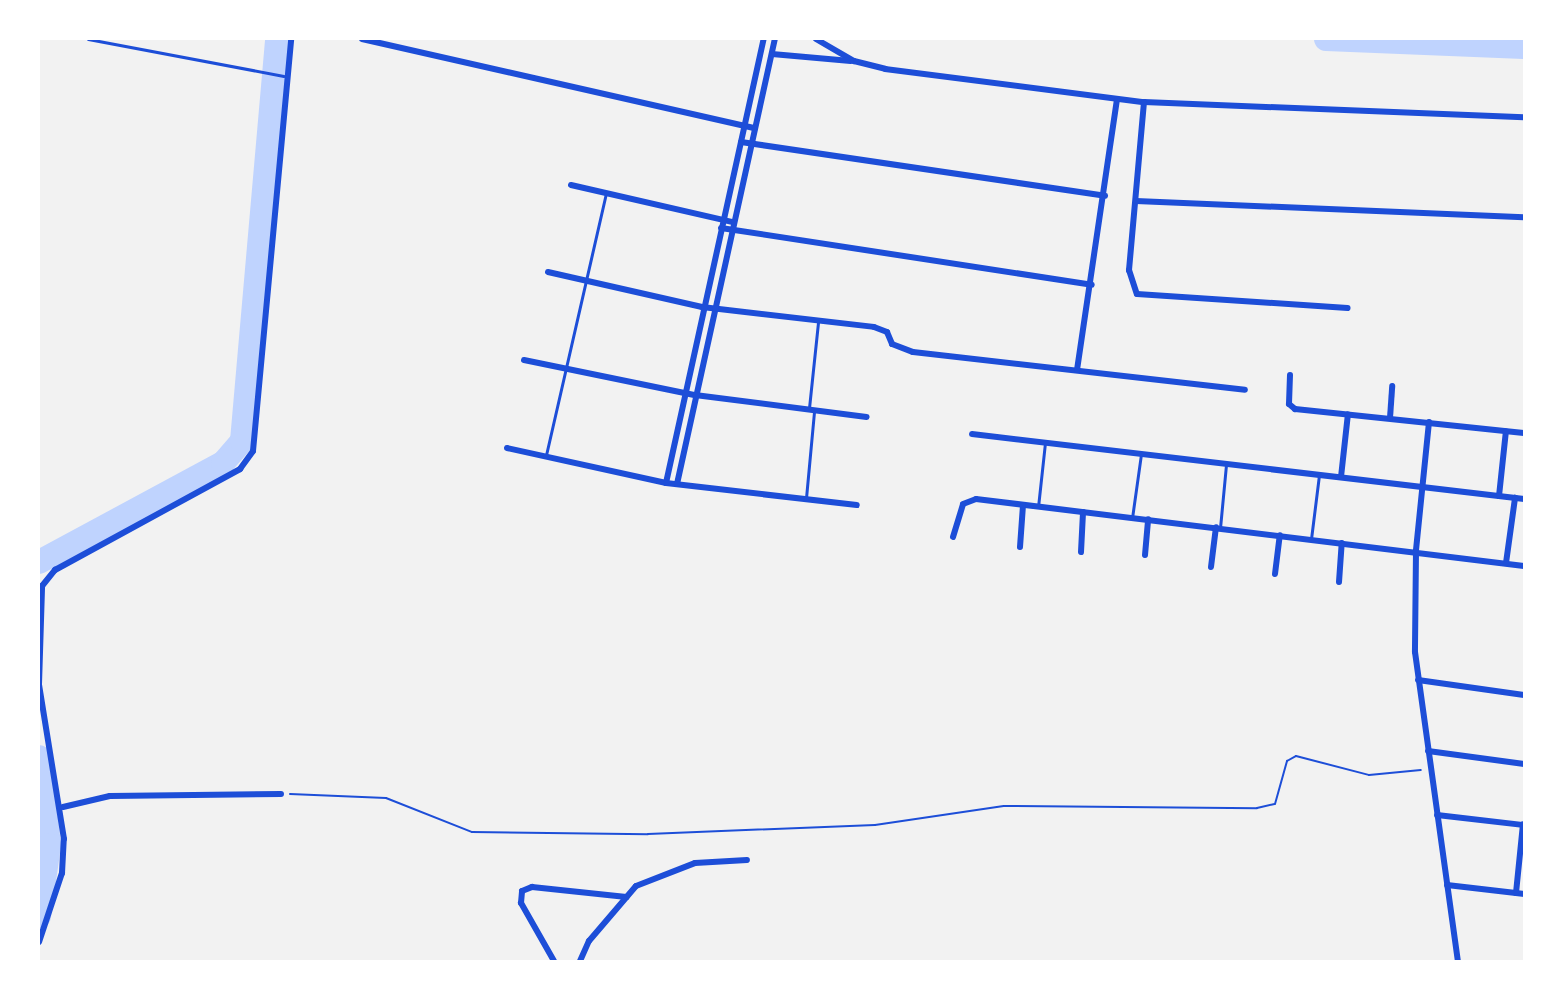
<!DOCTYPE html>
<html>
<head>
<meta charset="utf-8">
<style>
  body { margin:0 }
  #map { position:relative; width:1563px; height:1000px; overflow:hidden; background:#f2f2f2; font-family:"Exo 2",sans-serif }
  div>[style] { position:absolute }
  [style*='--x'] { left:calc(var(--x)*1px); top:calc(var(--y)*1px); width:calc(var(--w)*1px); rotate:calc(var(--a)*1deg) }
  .canal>* { height:14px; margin:-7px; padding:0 7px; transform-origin:7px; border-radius:7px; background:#bfd3fe }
  .river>* { height:24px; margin:-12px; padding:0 12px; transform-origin:12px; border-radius:12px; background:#bfd3fe }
  .path>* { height:2px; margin:-1px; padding:0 1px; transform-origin:1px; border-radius:1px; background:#1d4ed8 }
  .service>* { height:3px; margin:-1.5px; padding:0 1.5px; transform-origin:1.5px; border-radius:1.5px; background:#1d4ed8 }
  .minor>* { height:6px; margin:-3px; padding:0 3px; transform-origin:3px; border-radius:3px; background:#1d4ed8 }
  span { translate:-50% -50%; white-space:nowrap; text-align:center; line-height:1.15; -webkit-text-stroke:5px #fff; paint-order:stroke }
  .frame { position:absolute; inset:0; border:40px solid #fff; pointer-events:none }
</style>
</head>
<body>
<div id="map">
  <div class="canal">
    <i style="--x:1406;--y:39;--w:4;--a:90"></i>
  </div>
  <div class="river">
    <i style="--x:1326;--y:39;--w:198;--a:2.3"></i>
    <i style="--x:39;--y:562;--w:209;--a:-28.3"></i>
    <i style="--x:223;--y:463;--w:29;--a:-49"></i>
    <i style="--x:242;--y:441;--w:404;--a:-85"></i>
    <i style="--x:39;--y:757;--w:89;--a:83.5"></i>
    <i style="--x:49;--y:845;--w:72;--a:98"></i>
  </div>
  <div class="path">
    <i style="--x:290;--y:794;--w:96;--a:2.4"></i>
    <i style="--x:386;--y:798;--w:92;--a:21.6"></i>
    <i style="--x:472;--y:832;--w:176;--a:0.7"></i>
    <i style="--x:648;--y:834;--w:227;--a:-2.3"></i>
    <i style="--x:875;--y:825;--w:130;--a:-8.4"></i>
    <i style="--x:1004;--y:806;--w:253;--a:0.5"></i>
    <i style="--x:1257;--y:808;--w:18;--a:-13"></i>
    <i style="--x:1275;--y:804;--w:45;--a:-74.4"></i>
    <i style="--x:1287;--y:761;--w:10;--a:-29"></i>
    <i style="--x:1296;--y:756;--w:75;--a:14.6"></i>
    <i style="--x:1369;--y:775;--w:52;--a:-5.5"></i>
  </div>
  <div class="service">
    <i style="--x:88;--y:39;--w:199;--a:10.7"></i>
    <i style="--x:809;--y:408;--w:86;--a:-84"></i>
    <i style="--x:546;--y:455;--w:269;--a:-77.1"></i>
    <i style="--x:806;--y:498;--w:86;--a:-84.7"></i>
    <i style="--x:1038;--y:507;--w:64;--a:-83.8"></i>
    <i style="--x:1132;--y:518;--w:65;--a:-82"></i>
    <i style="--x:1220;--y:528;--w:64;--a:-84.6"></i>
    <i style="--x:1311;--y:539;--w:64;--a:-82.9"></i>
  </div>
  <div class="minor">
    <i style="--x:362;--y:39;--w:403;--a:12.8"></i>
    <i style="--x:816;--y:39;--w:44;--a:30.1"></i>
    <i style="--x:854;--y:61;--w:32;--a:14"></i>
    <i style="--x:885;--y:69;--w:261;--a:7.3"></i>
    <i style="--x:1144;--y:102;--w:380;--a:2.3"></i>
    <i style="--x:772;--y:54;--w:79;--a:5.1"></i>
    <i style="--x:1144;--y:102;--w:169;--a:95.1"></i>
    <i style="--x:1129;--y:270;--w:25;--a:72"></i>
    <i style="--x:1137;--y:294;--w:211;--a:3.8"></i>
    <i style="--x:741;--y:142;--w:368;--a:8.4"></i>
    <i style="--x:571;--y:185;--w:166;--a:12.9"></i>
    <i style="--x:1136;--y:201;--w:388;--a:2.4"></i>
    <i style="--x:721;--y:228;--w:375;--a:8.7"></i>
    <i style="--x:548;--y:272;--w:158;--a:12.8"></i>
    <i style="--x:702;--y:307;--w:173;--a:6.6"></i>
    <i style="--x:874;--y:327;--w:14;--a:21"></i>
    <i style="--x:887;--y:332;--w:13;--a:67"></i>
    <i style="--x:892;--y:344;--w:22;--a:21"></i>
    <i style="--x:913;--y:352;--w:334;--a:6.5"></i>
    <i style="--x:524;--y:360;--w:175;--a:11.6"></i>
    <i style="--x:695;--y:395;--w:173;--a:7.3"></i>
    <i style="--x:1077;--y:370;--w:274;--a:-81.6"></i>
    <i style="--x:1290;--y:375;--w:29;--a:92"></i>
    <i style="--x:1289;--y:404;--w:8;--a:40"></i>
    <i style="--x:1295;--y:409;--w:230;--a:6"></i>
    <i style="--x:1390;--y:418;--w:32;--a:-86"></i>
    <i style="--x:1429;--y:422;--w:130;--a:95.8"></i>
    <i style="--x:1416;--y:551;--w:101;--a:90.6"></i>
    <i style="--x:1415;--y:652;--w:312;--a:82.1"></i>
    <i style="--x:972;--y:434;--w:556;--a:6.72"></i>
    <i style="--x:507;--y:448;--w:163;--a:12.4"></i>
    <i style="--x:666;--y:483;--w:192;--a:6.6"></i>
    <i style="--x:1341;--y:477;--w:63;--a:-83.7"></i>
    <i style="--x:666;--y:483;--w:455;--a:-77.6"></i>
    <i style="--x:677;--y:484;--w:456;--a:-77.6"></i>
    <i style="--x:1499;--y:496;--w:65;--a:-83.9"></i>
    <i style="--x:953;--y:537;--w:34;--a:-73"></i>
    <i style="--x:963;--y:504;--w:14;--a:-21"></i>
    <i style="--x:976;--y:499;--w:552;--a:6.97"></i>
    <i style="--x:1020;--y:547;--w:42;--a:-85.9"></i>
    <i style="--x:1081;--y:552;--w:40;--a:-87.1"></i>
    <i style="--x:1145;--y:555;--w:36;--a:-85"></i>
    <i style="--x:1506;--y:563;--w:66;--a:-82.1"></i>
    <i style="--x:1211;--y:567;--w:40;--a:-82.9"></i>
    <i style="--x:1275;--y:574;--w:39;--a:-83"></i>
    <i style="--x:1339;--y:582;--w:39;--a:-86"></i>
    <i style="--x:1418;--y:680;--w:107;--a:8.1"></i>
    <i style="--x:1428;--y:751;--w:97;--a:7.7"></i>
    <i style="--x:63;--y:807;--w:48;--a:-13.2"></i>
    <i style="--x:110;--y:796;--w:171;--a:-0.7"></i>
    <i style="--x:1437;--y:815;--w:88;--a:6.6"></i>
    <i style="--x:1447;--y:885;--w:78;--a:6.7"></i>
    <i style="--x:1516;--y:893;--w:69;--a:-84.2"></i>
    <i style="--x:39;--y:942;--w:73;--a:-71.6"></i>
    <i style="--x:62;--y:873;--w:34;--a:-87"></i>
    <i style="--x:64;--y:839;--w:157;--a:-99.2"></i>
    <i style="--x:39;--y:684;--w:98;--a:-88.2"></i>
    <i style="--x:42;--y:586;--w:21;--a:-51"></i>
    <i style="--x:55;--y:570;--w:211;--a:-28.6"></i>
    <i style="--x:240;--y:469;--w:22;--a:-54"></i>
    <i style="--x:253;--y:451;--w:414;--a:-84.7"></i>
    <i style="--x:554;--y:961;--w:67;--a:-119.6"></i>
    <i style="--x:521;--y:903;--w:12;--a:-85"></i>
    <i style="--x:522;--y:891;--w:11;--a:-22"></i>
    <i style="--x:532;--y:887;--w:95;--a:6.1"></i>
    <i style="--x:580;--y:961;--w:22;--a:-66"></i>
    <i style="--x:589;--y:941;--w:72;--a:-49.5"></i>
    <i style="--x:636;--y:886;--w:63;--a:-21.3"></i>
    <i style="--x:695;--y:863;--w:52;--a:-3.3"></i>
  </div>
  <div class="frame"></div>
</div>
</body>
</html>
